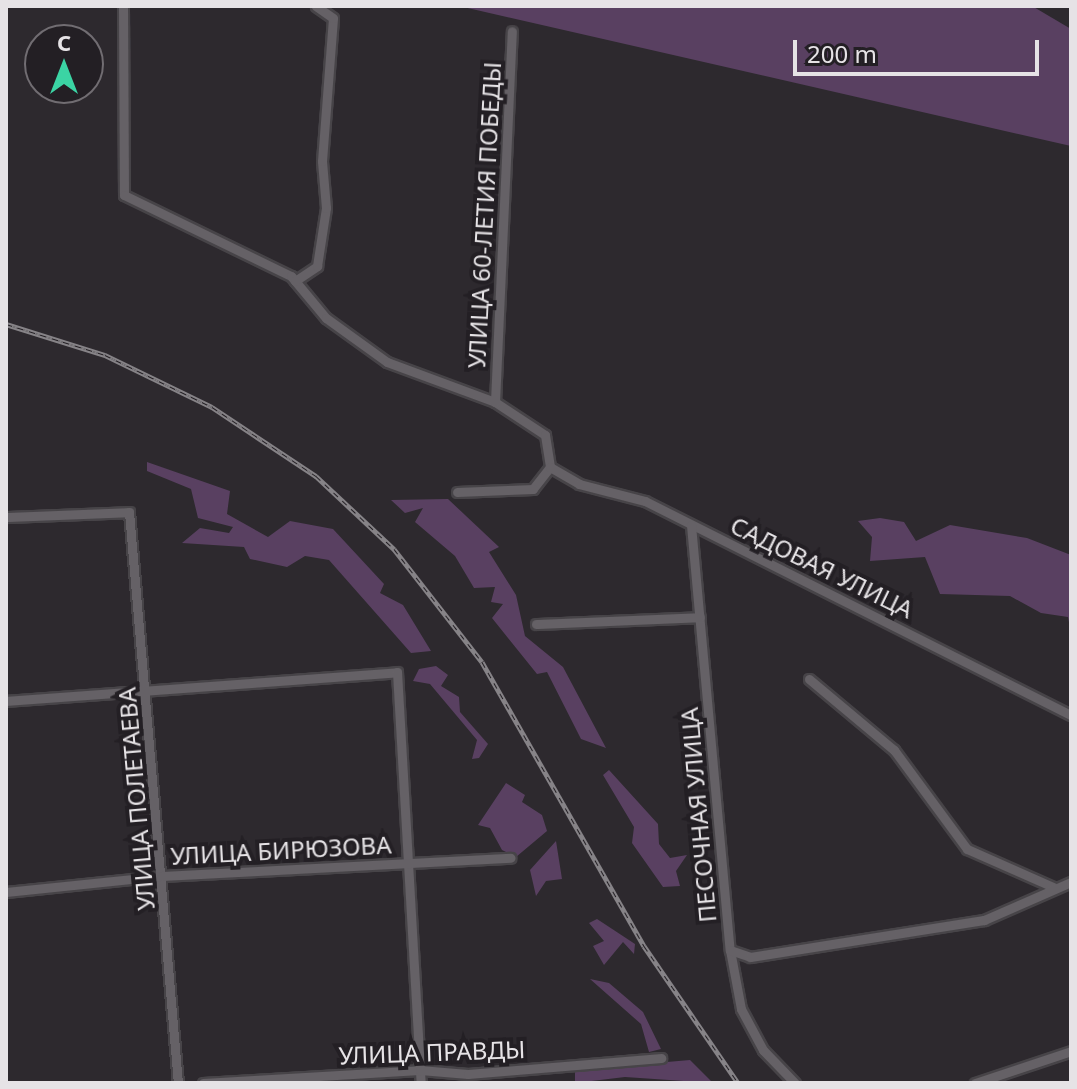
<!DOCTYPE html>
<html>
<head>
<meta charset="utf-8">
<style>
  body { margin:0 }
  #map { position:relative; width:1077px; height:1089px; overflow:hidden; background:#2d292e; font-family:"Noto Sans",sans-serif }
  div>[style] { position:absolute }
  [style*='--x'] { left:calc(var(--x)*1px); top:calc(var(--y)*1px); width:calc(var(--w)*1px); rotate:calc(var(--a)*1deg) }
  .green>* { inset:0; background:#594061 }
  .roads { filter:drop-shadow(2px 0 #474448) drop-shadow(-2px 0 #474448) drop-shadow(0 2px #474448) drop-shadow(0 -2px #474448) }
  .street>* { height:9px; margin:-4.5px; padding:0 4.5px; transform-origin:4.5px; border-radius:4.5px; background:#656166 }
  .rail>* { height:5px; margin-top:-2.5px; transform-origin:0; background:repeating-linear-gradient(90deg,#231f24 0 6px,#868387 0 12px); box-sizing:border-box; border-block:2px solid #868387 }
  span { translate:-50% -50%; white-space:nowrap; text-align:center; line-height:1.15; -webkit-text-stroke:8px #231f24; paint-order:stroke }
  .street-label { font-size:24px; color:#e6e3e6 }
  .frame { position:absolute; inset:0; border:8px solid #e6e3e6; pointer-events:none }
  .north { position:absolute; left:24px; top:24px; width:80px; height:80px; box-sizing:border-box; background:#231f24; border:2px solid #716d72; border-radius:50%; rotate:0deg; font-size:22px; font-weight:700; line-height:32px; text-align:center; color:#e6e3e6 }
  .north::after { content:''; display:block; margin:auto; width:28px; height:36px; background:#3bd4a4; clip-path:polygon(50% 0,100% 100%,50% 72%,0 100%) }
  .scale { position:absolute; left:793px; top:40px; width:246px; height:36px; box-sizing:border-box; border:4px solid #e6e3e6; border-top:0; padding-left:10px; font-size:24px; line-height:28px; white-space:nowrap; color:#e6e3e6; -webkit-text-stroke:6px #231f24; paint-order:stroke }
</style>
</head>
<body>
<div id="map">
  <div class="green">
    <i style="clip-path:polygon(459px 6px,1032px 6px,1071px 29px,1071px 146px)"></i>
    <i style="clip-path:polygon(147px 462px,230px 491px,227px 514px,268px 537px,290px 521px,333px 529px,384px 584px,380px 593px,403px 605px,431px 651px,411px 653px,329px 560px,305px 556px,287px 567px,250px 559px,244px 547px,182px 543px,200px 528px,229px 533px,233px 527px,198px 518px,191px 489px,147px 471px)"></i>
    <i style="clip-path:polygon(448px 499px,499px 547px,489px 552px,516px 595px,525px 636px,563px 667px,606px 748px,581px 739px,547px 672px,537px 674px,492px 618px,503px 604px,491px 602px,495px 587px,474px 588px,455px 556px,415px 522px,423px 508px,405px 513px,391px 500px)"></i>
    <i style="clip-path:polygon(880px 518px,904px 522px,916px 541px,950px 525px,1027px 538px,1071px 555px,1071px 633px,1068px 617px,1041px 613px,1010px 596px,940px 594px,925px 557px,870px 561px,872px 537px,858px 521px)"></i>
    <i style="clip-path:polygon(436px 666px,448px 675px,441px 686px,459px 697px,460px 712px,488px 744px,479px 758px,472px 759px,477px 740px,430px 684px,413px 681px,419px 669px)"></i>
    <i style="clip-path:polygon(609px 770px,658px 824px,659px 844px,670px 858px,687px 855px,676px 871px,680px 886px,663px 887px,632px 843px,634px 827px,603px 775px)"></i>
    <i style="clip-path:polygon(506px 783px,525px 795px,522px 802px,542px 815px,547px 831px,516px 857px,502px 850px,490px 828px,478px 825px)"></i>
    <i style="clip-path:polygon(556px 841px,562px 879px,546px 881px,536px 896px,530px 870px)"></i>
    <i style="clip-path:polygon(597px 919px,635px 944px,634px 954px,623px 942px,604px 965px,593px 946px,604px 941px,589px 923px)"></i>
    <i style="clip-path:polygon(590px 979px,609px 983px,643px 1012px,661px 1049px,649px 1052px,641px 1024px)"></i>
    <i style="clip-path:polygon(690px 1060px,713px 1083px,625px 1077px,575px 1083px,575px 1070px)"></i>
  </div>
  <div class="roads">
    <div class="street">
      <i style="--x:123;--y:6;--w:189;--a:89.7"></i>
      <i style="--x:124;--y:195;--w:186;--a:25.9"></i>
      <i style="--x:291;--y:276;--w:55;--a:50.2"></i>
      <i style="--x:326;--y:318;--w:75;--a:35.8"></i>
      <i style="--x:387;--y:362;--w:115;--a:20.3"></i>
      <i style="--x:495;--y:402;--w:60;--a:33.4"></i>
      <i style="--x:545;--y:435;--w:32;--a:81"></i>
      <i style="--x:550;--y:467;--w:28;--a:128"></i>
      <i style="--x:533;--y:489;--w:76;--a:177.7"></i>
      <i style="--x:295;--y:281;--w:27;--a:-34"></i>
      <i style="--x:317;--y:266;--w:59;--a:-81.2"></i>
      <i style="--x:326;--y:208;--w:47;--a:-94.9"></i>
      <i style="--x:322;--y:161;--w:143;--a:-85.6"></i>
      <i style="--x:333;--y:18;--w:21;--a:-145"></i>
      <i style="--x:495;--y:402;--w:371;--a:-87.4"></i>
      <i style="--x:550;--y:467;--w:34;--a:30"></i>
      <i style="--x:579;--y:484;--w:68;--a:14.4"></i>
      <i style="--x:645;--y:501;--w:477;--a:26.7"></i>
      <i style="--x:6;--y:517;--w:123;--a:-2.3"></i>
      <i style="--x:129;--y:512;--w:573;--a:85.1"></i>
      <i style="--x:691;--y:525;--w:427;--a:84.8"></i>
      <i style="--x:730;--y:950;--w:60;--a:79.4"></i>
      <i style="--x:741;--y:1009;--w:47;--a:61.8"></i>
      <i style="--x:763;--y:1050;--w:46;--a:45.9"></i>
      <i style="--x:536;--y:624;--w:164;--a:-2.4"></i>
      <i style="--x:809;--y:679;--w:111;--a:39.9"></i>
      <i style="--x:894;--y:750;--w:123;--a:53.6"></i>
      <i style="--x:967;--y:849;--w:94;--a:23.8"></i>
      <i style="--x:6;--y:701;--w:392;--a:-4.2"></i>
      <i style="--x:397;--y:672;--w:412;--a:86.7"></i>
      <i style="--x:6;--y:892;--w:157;--a:-5.9"></i>
      <i style="--x:162;--y:876;--w:349;--a:-3"></i>
      <i style="--x:730;--y:950;--w:21;--a:19"></i>
      <i style="--x:750;--y:957;--w:237;--a:-9"></i>
      <i style="--x:984;--y:920;--w:95;--a:-23.6"></i>
      <i style="--x:203;--y:1083;--w:217;--a:-3.4"></i>
      <i style="--x:420;--y:1070;--w:48;--a:4.8"></i>
      <i style="--x:468;--y:1074;--w:194;--a:-4.7"></i>
      <i style="--x:975;--y:1083;--w:101;--a:-18.4"></i>
    </div>
  </div>
  <div class="rail">
    <i style="--x:6;--y:324;--w:104;--a:17.4"></i>
    <i style="--x:105;--y:355;--w:119;--a:25.9"></i>
    <i style="--x:212;--y:407;--w:125;--a:33.6"></i>
    <i style="--x:316;--y:476;--w:107;--a:43.1"></i>
    <i style="--x:394;--y:549;--w:143;--a:52.1"></i>
    <i style="--x:482;--y:662;--w:327;--a:60.3"></i>
    <i style="--x:644;--y:946;--w:166;--a:55.5"></i>
  </div>
  <div class="street-label">
    <span style="left:484px;top:215px;rotate:-87deg">УЛИЦА 60-ЛЕТИЯ ПОБЕДЫ</span>
    <span style="left:822px;top:567px;rotate:26deg">САДОВАЯ УЛИЦА</span>
    <span style="left:136px;top:799px;rotate:-95deg">УЛИЦА ПОЛЕТАЕВА</span>
    <span style="left:698px;top:815px;rotate:-95deg">ПЕСОЧНАЯ УЛИЦА</span>
    <span style="left:281px;top:850px;rotate:-3deg">УЛИЦА БИРЮЗОВА</span>
    <span style="left:432px;top:1052px;rotate:-2deg">УЛИЦА ПРАВДЫ</span>
  </div>
  <div class="frame"></div>
  <div class="north">С</div>
  <div class="scale">200 m</div>
</div>
</body>
</html>
